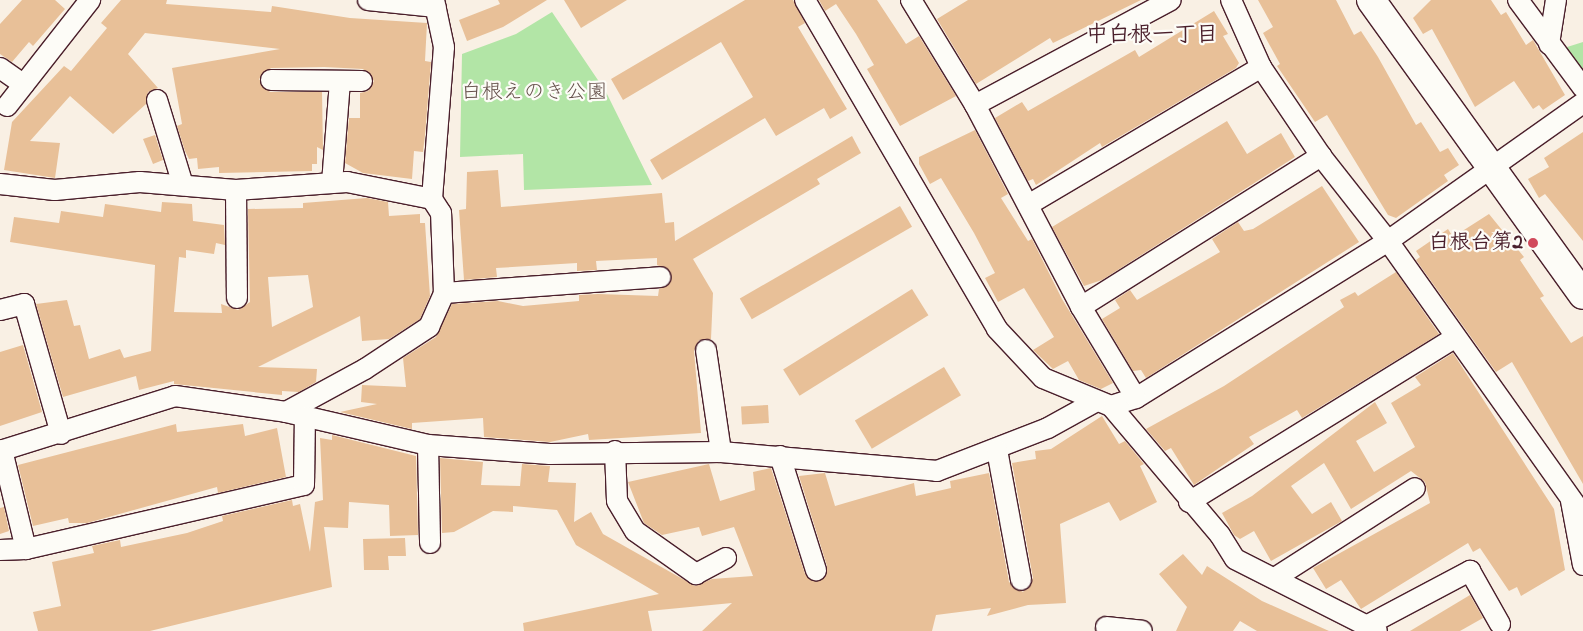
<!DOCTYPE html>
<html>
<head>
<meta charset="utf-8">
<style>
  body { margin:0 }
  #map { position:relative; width:1583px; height:631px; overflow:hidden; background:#f9f0e4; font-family:"Indie Flower","Klee One",sans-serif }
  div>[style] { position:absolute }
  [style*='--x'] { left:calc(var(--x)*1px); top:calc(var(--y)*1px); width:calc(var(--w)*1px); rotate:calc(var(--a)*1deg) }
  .green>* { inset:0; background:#b2e5a6 }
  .building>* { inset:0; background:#e8c098; transform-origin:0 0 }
  .roads { filter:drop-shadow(1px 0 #4a1f2b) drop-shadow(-1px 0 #4a1f2b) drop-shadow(0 1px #4a1f2b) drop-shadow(0 -1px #4a1f2b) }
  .street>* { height:20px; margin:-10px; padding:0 10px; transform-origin:10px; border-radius:10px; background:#fdfcf7 }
  .secondary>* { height:28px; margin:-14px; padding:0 14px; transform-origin:14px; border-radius:14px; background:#fdfcf7 }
  .dots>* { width:14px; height:14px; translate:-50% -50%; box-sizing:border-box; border:2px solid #fdfcf7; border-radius:50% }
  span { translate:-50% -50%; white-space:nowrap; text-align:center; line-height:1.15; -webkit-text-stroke:4.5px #fdfcf7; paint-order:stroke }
  .park-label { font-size:21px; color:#64504a }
  .poi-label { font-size:21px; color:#4a1f2b; font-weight:700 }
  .right { translate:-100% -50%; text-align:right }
  .neighbourhood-label { font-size:22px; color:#4a1f2b; font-weight:700 }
</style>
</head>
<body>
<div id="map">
  <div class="green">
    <i style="clip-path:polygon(552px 12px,606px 92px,652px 185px,524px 190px,523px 154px,460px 157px,462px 54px,516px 34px)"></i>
    <i style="clip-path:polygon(1583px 42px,1583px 73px,1564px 48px)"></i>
  </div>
  <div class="building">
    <i style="clip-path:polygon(22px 0,55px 0,65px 9px,33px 46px,29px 42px,12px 62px,0 54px,0 24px)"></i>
    <i style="clip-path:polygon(121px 0,167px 0,166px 4px,271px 12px,272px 6px,350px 18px,427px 23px,425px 61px,431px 62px,425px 135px,423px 152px,414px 151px,412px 179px,363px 173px,345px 163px,349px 118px,360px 118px,360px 93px,368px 91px,374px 81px,363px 69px,324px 67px,271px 68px,259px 79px,270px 92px,322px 92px,323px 150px,317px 147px,317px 164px,312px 164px,312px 171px,219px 173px,219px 167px,198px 169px,197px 158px,189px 159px,185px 151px,177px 126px,182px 124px,172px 68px,280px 49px,145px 33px,128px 54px,158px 88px,148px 92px,146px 104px,113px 134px,70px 96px,30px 141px,60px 143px,55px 178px,4px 170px,12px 122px,64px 66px,71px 71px,107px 28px,101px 23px)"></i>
    <i style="clip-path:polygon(498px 0,547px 0,503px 27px,467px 41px,459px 20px,500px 4px)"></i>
    <i style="clip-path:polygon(564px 0,627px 0,581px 28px)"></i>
    <i style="clip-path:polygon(745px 0,793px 0,805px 23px,798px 27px,847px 109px,830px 119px,824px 108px,776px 136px,765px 118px,662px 180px,650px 160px,753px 97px,721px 42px,623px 100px,611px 79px)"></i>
    <i style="clip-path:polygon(819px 0,877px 0,906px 44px,919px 36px,956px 96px,900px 126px,867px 69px,874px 65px,856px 34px,836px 4px,825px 11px)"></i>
    <i style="clip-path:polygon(968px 0,1141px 0,1053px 43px,1050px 38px,976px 84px,937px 19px)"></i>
    <i style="clip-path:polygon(1258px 0,1336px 0,1354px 35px,1361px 31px,1378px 57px,1416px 125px,1421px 122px,1440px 152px,1448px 148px,1459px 165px,1444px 175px,1448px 181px,1396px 218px,1388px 215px,1327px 115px,1315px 122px,1277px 66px,1280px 64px,1263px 33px,1273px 27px)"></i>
    <i style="clip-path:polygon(1431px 0,1491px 0,1501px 15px,1506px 12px,1526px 45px,1533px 40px,1565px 95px,1543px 110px,1539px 105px,1533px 109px,1514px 81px,1475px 107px,1432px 29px,1423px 34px,1413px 18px)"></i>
    <i style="clip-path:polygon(1214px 11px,1228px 34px,1223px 36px,1239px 63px,1236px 68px,1102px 147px,1100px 143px,1036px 185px,1033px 179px,1028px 181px,995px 118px,1022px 102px,1028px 111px,1135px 50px,1139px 57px)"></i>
    <i style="clip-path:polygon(1227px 121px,1247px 154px,1281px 133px,1295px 157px,1102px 280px,1084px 286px,1052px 227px)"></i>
    <i style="clip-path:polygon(975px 130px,1008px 194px,1001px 198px,1028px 241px,1032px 239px,1062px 299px,1113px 383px,1101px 389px,1079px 380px,1068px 361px,1053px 369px,1033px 350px,1054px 337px,1024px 288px,998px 302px,985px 278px,995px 273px,974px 233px,941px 178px,930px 184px,919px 164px,919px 157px)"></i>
    <i style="clip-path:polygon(1583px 132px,1583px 241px,1545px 194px,1539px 198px,1528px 179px,1549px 167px,1544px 158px)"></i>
    <i style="clip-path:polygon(155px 135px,163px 160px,153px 164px,143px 139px)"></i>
    <i style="clip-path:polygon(852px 136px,861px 153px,817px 179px,820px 184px,693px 259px,713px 293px,711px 339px,699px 340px,694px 351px,701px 433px,589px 440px,588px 434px,550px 442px,484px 437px,483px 418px,412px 423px,412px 429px,340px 412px,377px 404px,361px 402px,362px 385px,406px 387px,403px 358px,436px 337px,452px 304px,498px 301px,523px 306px,579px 301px,579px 295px,598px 294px,658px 296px,659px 289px,670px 283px,670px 271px,657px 265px,657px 258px,596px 261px,597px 270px,577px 271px,577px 263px,496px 268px,497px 277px,464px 280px,459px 210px,466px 209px,467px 172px,498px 170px,501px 207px,662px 193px,665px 223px,674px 222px,675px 241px)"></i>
    <i style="clip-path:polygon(1322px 186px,1359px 242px,1146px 378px,1141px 370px,1133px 371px,1102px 319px,1120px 308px,1115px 300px,1130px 290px,1137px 300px,1220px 252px,1212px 239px,1238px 222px,1244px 231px,1253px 229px)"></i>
    <i style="clip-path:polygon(evenodd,367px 198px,388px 202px,389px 216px,420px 214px,420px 223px,425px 223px,430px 296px,420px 319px,389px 339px,362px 341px,360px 316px,258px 367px,317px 369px,316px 382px,299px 392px,282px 391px,282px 395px,174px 384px,174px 381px,139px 390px,136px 376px,63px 397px,36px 304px,67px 300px,74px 326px,80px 325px,89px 359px,120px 349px,124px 358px,151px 351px,155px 265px,10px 242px,14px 217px,59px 223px,61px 211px,103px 217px,105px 204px,161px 212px,162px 202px,192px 204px,193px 221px,224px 225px,225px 245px,216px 243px,214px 254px,186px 250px,186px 258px,179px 257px,174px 312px,222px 313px,221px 304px,238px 310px,250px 302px,248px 209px,303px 208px,303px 203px,367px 198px,308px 275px,313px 307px,272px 327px,268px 277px,308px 275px)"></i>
    <i style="left:900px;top:206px;width:24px;height:185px;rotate:60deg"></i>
    <i style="clip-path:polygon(1489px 214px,1524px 257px,1520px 260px,1544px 296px,1540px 298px,1571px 343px,1583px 336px,1583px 484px,1512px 362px,1496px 372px,1416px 260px,1420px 257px,1416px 251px,1448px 229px,1453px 237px)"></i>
    <i style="clip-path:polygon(1396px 272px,1439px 334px,1302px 418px,1297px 410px,1249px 437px,1254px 444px,1194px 485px,1171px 448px,1165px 451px,1146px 429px,1224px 386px,1344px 307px,1340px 300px,1355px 292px,1358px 296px)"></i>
    <i style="left:912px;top:289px;width:31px;height:152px;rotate:58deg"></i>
    <i style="clip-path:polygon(23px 345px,42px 412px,0 426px,0 352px)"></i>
    <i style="clip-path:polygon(1453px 353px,1554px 509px,1565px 570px,1521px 596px,1517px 587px,1509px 591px,1480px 548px,1473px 552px,1468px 543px,1361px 609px,1341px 580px,1326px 589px,1313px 568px,1430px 503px,1425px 482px,1411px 471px,1351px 509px,1324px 463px,1291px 486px,1312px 514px,1331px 502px,1342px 521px,1271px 561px,1254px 531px,1240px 539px,1234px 535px,1222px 513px,1252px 496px,1375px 402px,1387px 423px,1356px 441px,1374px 472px,1415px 447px,1391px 403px,1421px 385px,1415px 377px)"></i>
    <i style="left:944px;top:367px;width:33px;height:104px;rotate:59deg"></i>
    <i style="left:768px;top:405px;width:18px;height:27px;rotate:87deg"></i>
    <i style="clip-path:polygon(1102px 416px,1119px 444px,1125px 441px,1144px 464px,1140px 466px,1157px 502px,1120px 521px,1109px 502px,1060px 524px,1066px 603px,1028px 605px,987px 616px,991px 608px,936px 615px,932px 631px,702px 631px,732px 603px,648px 611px,652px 631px,524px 631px,523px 623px,659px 594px,576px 545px,557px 510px,513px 506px,513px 512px,493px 511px,454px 532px,442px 533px,440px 458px,483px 462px,481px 485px,520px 486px,522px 464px,550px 466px,548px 482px,576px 483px,574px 522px,591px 512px,603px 534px,695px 586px,712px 579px,753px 576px,734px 527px,702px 536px,699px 527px,662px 535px,644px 523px,628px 482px,709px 464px,720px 501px,755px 490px,753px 472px,771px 468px,805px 574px,819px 581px,827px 566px,799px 476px,825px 473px,835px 506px,914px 483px,916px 496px,951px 488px,950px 481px,989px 473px,1009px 582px,1023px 592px,1033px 578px,1012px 463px,1036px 459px,1035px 451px,1051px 449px)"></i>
    <i style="clip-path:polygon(176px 424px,177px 432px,243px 424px,245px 436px,277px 428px,286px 477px,218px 493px,217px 487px,87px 523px,69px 523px,68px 518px,33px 526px,18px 465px)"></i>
    <i style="clip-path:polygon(332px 435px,416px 456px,418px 535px,390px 536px,389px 505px,349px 502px,348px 528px,324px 527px,332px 587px,150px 631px,38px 631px,33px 612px,61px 606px,52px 562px,94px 553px,92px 546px,120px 540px,121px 547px,187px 533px,223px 521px,222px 516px,292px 500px,293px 506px,300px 504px,310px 552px,315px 502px,323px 500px,320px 438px,332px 440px)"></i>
    <i style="clip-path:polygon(4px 507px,9px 531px,0 534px,0 508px)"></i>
    <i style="clip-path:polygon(405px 538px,406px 556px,388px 556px,389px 570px,364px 570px,363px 539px)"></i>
    <i style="clip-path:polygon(1183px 554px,1202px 575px,1207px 566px,1262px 601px,1329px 631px,1257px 631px,1240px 621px,1233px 631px,1176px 631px,1187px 607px,1159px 574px)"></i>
    <i style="clip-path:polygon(1470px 595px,1483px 618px,1460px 631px,1410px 631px)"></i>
  </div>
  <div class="roads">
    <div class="street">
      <i style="--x:368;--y:0;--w:68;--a:5.9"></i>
      <i style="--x:805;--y:0;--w:381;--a:59.7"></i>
      <i style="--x:997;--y:329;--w:67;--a:46.8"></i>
      <i style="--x:1043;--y:378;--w:74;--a:22.4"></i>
      <i style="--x:1111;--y:406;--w:26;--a:-18"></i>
      <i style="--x:1136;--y:398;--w:297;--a:-31.9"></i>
      <i style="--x:1388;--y:241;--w:239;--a:-35.3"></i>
      <i style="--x:911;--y:0;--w:123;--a:58.6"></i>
      <i style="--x:975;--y:105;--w:228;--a:62.3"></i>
      <i style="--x:1081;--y:307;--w:106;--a:58.9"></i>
      <i style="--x:1231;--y:0;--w:73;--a:65.9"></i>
      <i style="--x:1261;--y:67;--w:107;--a:56"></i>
      <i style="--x:1321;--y:156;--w:108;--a:51.8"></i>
      <i style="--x:1388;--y:241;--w:336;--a:54.6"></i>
      <i style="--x:1518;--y:0;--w:109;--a:53.5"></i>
      <i style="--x:1549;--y:44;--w:45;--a:-81"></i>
      <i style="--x:0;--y:68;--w:29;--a:35"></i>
      <i style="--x:271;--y:80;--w:91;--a:0.6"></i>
      <i style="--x:157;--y:100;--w:89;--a:73"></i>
      <i style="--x:975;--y:105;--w:222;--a:-28.2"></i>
      <i style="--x:7;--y:106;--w:135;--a:-51.9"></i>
      <i style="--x:332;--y:183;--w:102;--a:-85.5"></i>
      <i style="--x:0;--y:184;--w:55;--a:6.2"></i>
      <i style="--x:55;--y:190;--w:85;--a:-5.4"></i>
      <i style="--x:140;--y:182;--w:96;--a:4.8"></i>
      <i style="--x:236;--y:190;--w:111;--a:-4.1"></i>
      <i style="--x:347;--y:182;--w:87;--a:11.3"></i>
      <i style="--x:236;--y:190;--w:108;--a:89.5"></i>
      <i style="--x:1028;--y:205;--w:271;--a:-30.6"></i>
      <i style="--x:444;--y:293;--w:217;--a:-4.2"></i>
      <i style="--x:1081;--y:307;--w:284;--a:-32.2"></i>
      <i style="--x:0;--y:310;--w:25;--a:-14"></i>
      <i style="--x:24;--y:304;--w:135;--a:74.1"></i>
      <i style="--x:706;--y:350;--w:103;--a:81.6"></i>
      <i style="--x:1111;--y:406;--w:169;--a:49.8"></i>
      <i style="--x:1220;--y:535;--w:28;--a:58"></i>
      <i style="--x:1235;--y:559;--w:159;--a:26.9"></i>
      <i style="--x:286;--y:412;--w:146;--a:13.1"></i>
      <i style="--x:428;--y:445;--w:122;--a:4.2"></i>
      <i style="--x:550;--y:454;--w:171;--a:-0.7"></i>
      <i style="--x:721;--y:452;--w:217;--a:5"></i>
      <i style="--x:937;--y:471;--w:119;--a:-21.2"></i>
      <i style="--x:1048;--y:428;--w:54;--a:-29"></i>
      <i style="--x:428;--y:445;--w:98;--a:88.8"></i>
      <i style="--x:2;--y:450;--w:102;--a:76.4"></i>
      <i style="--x:997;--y:450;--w:132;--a:79.5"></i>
      <i style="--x:0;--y:451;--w:183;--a:-17.4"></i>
      <i style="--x:175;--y:396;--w:112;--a:8.2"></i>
      <i style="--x:286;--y:412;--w:90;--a:-28.6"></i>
      <i style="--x:365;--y:369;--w:77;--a:-33.3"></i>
      <i style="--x:429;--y:327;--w:37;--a:-66"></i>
      <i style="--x:444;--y:293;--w:80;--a:-92.1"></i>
      <i style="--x:441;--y:213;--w:17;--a:-123"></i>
      <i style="--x:432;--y:199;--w:152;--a:-85.5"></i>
      <i style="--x:444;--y:47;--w:48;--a:-102"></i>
      <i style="--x:615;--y:451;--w:50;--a:87.7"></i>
      <i style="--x:617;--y:501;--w:35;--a:59"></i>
      <i style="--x:635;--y:531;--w:75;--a:35.2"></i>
      <i style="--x:696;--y:574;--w:34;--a:-28"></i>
      <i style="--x:780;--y:456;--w:120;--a:72.5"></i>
      <i style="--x:1571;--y:501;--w:65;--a:79.4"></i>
      <i style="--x:1189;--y:502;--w:312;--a:-31.7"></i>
      <i style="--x:0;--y:550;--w:26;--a:-2"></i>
      <i style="--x:26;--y:549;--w:285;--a:-13"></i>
      <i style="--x:304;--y:485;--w:68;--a:-89.2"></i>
      <i style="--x:1275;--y:578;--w:166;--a:-32.7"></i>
      <i style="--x:1366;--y:626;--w:118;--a:-27.9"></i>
      <i style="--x:1470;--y:571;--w:61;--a:60.5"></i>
      <i style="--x:1106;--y:627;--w:36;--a:6"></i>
    </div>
    <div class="secondary">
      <i style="--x:1371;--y:0;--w:363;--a:54.3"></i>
    </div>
  </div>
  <div class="dots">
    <i style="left:1533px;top:243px;background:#d1495b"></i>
  </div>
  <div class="park-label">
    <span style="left:534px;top:93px">白根えのき公園</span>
  </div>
  <div class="poi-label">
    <span class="right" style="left:1523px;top:243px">白根台第2</span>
  </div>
  <div class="neighbourhood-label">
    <span style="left:1152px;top:37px">中白根一丁目</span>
  </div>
</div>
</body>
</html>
